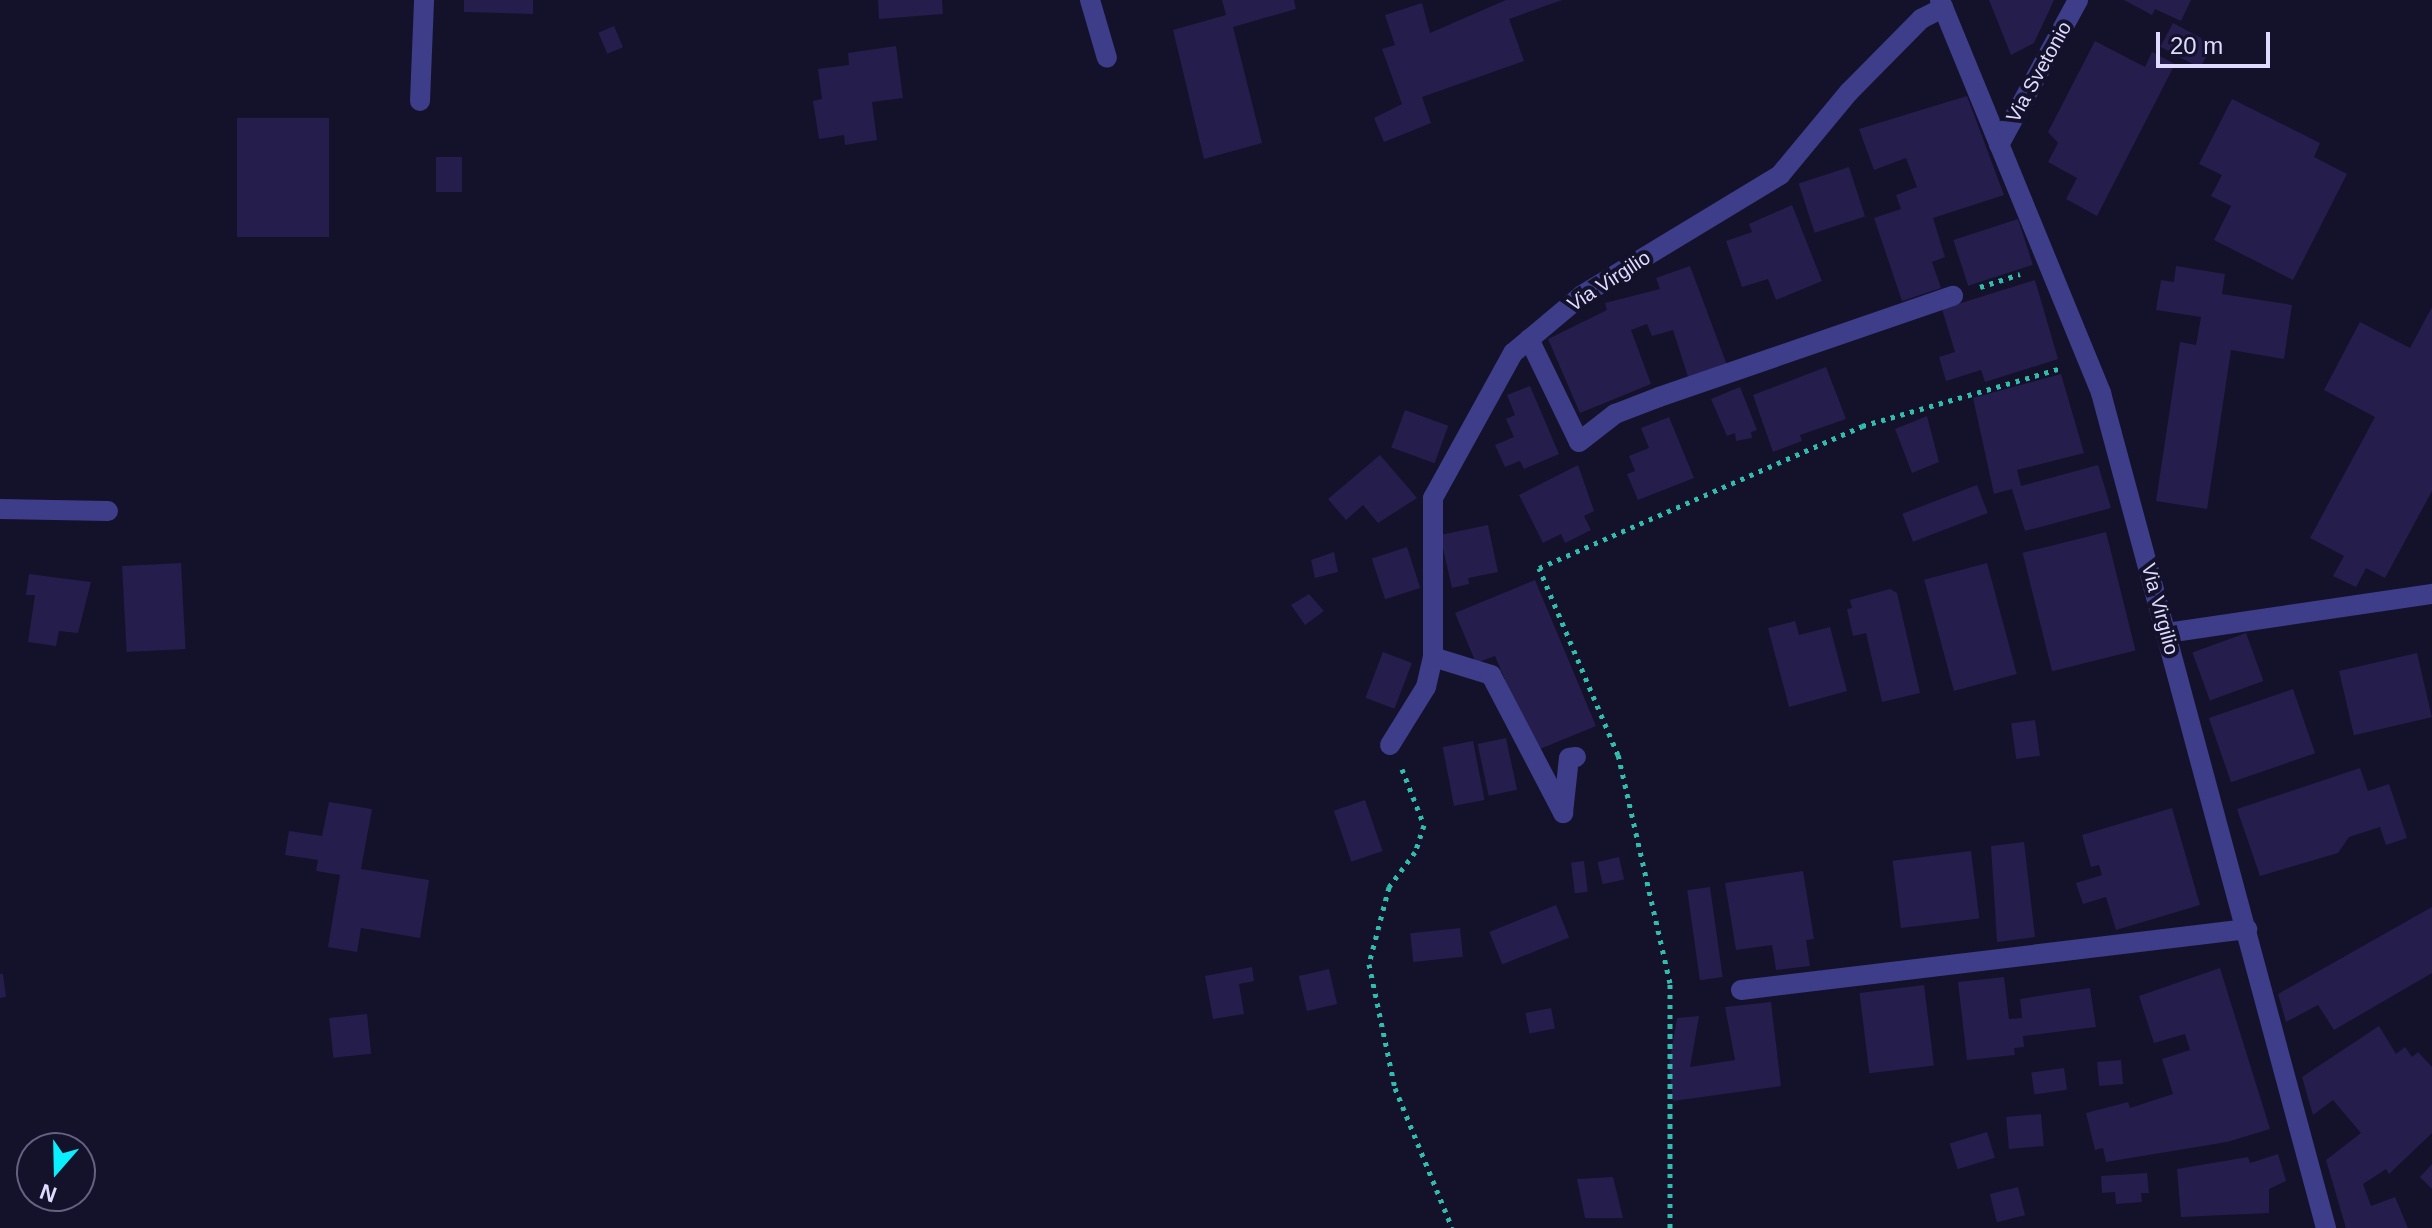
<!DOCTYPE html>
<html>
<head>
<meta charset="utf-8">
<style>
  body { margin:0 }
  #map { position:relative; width:2432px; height:1228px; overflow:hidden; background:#14112b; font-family:Helvetica,sans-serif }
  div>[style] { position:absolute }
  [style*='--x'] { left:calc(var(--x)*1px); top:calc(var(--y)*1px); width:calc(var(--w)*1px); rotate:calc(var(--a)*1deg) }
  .building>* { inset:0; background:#251d4c; transform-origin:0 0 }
  .path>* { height:5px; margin-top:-2.5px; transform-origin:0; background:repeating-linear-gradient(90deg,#31bdae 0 4px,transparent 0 10px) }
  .service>* { height:20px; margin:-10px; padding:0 10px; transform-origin:10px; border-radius:10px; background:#3d3d89 }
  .minor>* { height:20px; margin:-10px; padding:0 10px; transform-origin:10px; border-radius:10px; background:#3d3d89 }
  span { translate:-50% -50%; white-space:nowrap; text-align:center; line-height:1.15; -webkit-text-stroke:8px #14112b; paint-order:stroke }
  .street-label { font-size:20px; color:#dedbff }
  .north { position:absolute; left:16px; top:1132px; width:80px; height:80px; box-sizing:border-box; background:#14112b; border:2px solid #656280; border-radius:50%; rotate:200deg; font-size:22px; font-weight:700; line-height:32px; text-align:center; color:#dedbff }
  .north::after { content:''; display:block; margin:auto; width:28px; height:36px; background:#09effd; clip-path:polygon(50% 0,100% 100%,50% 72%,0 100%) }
  .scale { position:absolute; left:2156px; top:32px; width:114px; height:36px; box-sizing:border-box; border:4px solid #dedbff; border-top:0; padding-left:10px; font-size:24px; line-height:28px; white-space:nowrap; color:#dedbff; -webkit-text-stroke:6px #14112b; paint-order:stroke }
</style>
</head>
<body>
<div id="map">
  <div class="building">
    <i style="clip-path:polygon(464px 0,533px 0,533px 14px,464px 12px)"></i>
    <i style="clip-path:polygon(878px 0,942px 0,943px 14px,879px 19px)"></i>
    <i style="clip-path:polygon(1222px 0,1294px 0,1296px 9px,1233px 27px,1262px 143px,1204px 159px,1173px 30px,1226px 15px)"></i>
    <i style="clip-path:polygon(1506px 0,1562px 0,1509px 19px,1524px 61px,1422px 97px,1431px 123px,1384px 142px,1374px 118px,1402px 104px,1382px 49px,1395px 45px,1385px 15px,1422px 3px,1430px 33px)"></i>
    <i style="clip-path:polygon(1989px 0,2054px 0,2034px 43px,2011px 55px)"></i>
    <i style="clip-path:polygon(2124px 0,2191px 0,2181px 21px,2155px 9px,2152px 15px)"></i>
    <i style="left:2173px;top:23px;width:45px;height:27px;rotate:28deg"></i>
    <i style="left:614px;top:26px;width:23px;height:17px;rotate:67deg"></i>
    <i style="clip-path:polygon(2095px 41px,2145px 67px,2152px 52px,2175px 64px,2097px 216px,2066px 199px,2077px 178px,2048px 162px,2058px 143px,2048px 132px)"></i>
    <i style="clip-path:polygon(896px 46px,903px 98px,872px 102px,877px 140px,845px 145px,844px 135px,819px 139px,813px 101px,822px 99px,818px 69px,849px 65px,848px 53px)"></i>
    <i style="clip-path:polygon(1967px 96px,2004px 195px,1933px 218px,1945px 257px,1932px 262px,1941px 288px,1902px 301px,1874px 218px,1901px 209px,1896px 195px,1917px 187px,1906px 158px,1874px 170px,1859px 129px)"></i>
    <i style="clip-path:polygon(2232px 99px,2320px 143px,2314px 157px,2347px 174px,2293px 280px,2214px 240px,2231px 206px,2211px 196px,2222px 175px,2199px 164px)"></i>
    <i style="left:329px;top:118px;width:119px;height:92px;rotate:90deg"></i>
    <i style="left:462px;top:157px;width:35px;height:26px;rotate:90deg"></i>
    <i style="left:1849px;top:167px;width:52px;height:53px;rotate:72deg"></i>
    <i style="clip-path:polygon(1792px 205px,1822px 281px,1776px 300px,1768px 279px,1742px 287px,1726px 241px,1752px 232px,1749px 224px)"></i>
    <i style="left:2018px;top:219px;width:48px;height:68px;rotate:72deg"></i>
    <i style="clip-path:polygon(1690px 266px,1727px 365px,1688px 377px,1673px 330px,1652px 336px,1647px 324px,1631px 330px,1651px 384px,1580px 413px,1548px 339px,1607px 310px,1605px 303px,1660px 289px,1656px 278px)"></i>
    <i style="clip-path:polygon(2176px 266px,2225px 274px,2222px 294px,2292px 305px,2284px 359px,2231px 350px,2207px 509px,2156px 501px,2180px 342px,2196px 345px,2201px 317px,2156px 310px,2161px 280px,2174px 282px)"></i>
    <i style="clip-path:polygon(2035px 280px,2058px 359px,1985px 382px,1981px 370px,1946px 381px,1939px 357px,1955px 352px,1942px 309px)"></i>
    <i style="clip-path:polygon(2432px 307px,2432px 491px,2385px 578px,2366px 568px,2356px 587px,2333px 576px,2344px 556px,2310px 538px,2375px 417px,2324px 390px,2360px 322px,2410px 348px)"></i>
    <i style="clip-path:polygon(1826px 367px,1846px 419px,1800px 435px,1802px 441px,1773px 452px,1753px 395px)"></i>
    <i style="clip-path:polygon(2061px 374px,2084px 453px,2017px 470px,2021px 486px,2098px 465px,2111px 508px,2025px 531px,2012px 489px,1994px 494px,1973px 398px)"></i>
    <i style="clip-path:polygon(1530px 386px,1559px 454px,1524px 469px,1520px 461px,1505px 467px,1495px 445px,1514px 437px,1506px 419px,1515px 415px,1507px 395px)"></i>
    <i style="clip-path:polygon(1740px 387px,1757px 430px,1751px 432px,1752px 438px,1736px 441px,1735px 433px,1727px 436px,1711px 399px)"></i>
    <i style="left:1405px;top:410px;width:46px;height:40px;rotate:20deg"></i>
    <i style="clip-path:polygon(1927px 416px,1939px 462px,1912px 473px,1895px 429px)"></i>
    <i style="clip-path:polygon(1669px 417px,1694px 478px,1638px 500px,1627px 474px,1635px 471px,1629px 456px,1649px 448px,1641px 428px)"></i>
    <i style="clip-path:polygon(1380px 455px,1417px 498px,1378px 523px,1363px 505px,1346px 520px,1328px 499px)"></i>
    <i style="clip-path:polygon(1578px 465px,1594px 511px,1584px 516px,1591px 530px,1565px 543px,1561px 534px,1543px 543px,1519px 495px)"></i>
    <i style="left:1977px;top:485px;width:30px;height:80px;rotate:69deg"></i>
    <i style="clip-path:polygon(1488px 525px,1498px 572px,1468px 578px,1469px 584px,1452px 588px,1440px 535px)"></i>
    <i style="left:2106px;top:532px;width:122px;height:86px;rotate:76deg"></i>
    <i style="left:1407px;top:547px;width:43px;height:37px;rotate:72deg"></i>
    <i style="clip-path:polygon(1334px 552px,1338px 572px,1315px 578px,1311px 560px)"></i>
    <i style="left:181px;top:563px;width:86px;height:59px;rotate:87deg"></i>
    <i style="left:1987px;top:563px;width:115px;height:65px;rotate:75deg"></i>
    <i style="clip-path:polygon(29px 574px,91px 582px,78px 633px,59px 631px,56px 646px,28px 642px,35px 595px,26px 595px)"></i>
    <i style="clip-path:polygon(1535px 580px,1596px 726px,1535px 751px,1495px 656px,1476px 663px,1455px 613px)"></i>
    <i style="clip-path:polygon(1890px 589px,1897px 593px,1920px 693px,1882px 702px,1866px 633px,1853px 636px,1847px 609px,1852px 608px,1850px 600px)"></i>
    <i style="clip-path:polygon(1309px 594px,1324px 611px,1305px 625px,1291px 605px)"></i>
    <i style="clip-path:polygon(1795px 621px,1799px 635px,1830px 627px,1847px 691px,1789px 707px,1768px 628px)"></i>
    <i style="left:2246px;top:633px;width:51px;height:57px;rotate:70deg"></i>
    <i style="left:1383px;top:652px;width:31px;height:49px;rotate:21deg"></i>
    <i style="left:2417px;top:653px;width:66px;height:80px;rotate:77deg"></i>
    <i style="left:2293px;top:689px;width:68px;height:89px;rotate:71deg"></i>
    <i style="left:2035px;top:720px;width:36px;height:24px;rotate:82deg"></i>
    <i style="left:1506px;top:738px;width:53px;height:29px;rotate:78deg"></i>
    <i style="left:1473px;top:741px;width:60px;height:31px;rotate:79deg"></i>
    <i style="clip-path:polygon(2360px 768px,2368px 791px,2389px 784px,2407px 838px,2386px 845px,2380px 827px,2349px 837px,2338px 853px,2260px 876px,2237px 809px)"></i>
    <i style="left:1365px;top:800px;width:54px;height:33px;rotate:71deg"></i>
    <i style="clip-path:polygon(329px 802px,372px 809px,361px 869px,429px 880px,420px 938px,361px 928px,357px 952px,328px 947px,340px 875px,316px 871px,318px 860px,285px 855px,289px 831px,322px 836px)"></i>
    <i style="clip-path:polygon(2172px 808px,2200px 905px,2116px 930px,2106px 897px,2083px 904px,2076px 883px,2102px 875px,2099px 865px,2091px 867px,2082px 835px)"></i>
    <i style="clip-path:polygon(2024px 842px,2035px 937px,1997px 942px,1991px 846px)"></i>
    <i style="left:1971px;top:851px;width:68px;height:79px;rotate:83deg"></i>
    <i style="left:1619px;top:857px;width:23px;height:22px;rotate:77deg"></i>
    <i style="left:1584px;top:861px;width:31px;height:13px;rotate:83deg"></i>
    <i style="clip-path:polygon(1803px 871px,1814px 939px,1806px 940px,1810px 966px,1776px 970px,1772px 945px,1736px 950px,1725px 883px)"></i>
    <i style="left:1710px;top:887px;width:91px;height:23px;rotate:82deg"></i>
    <i style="left:1556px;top:905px;width:35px;height:72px;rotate:68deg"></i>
    <i style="clip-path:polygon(2432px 907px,2432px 973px,2334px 1030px,2318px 1005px,2286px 1022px,2278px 994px)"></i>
    <i style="left:1460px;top:928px;width:29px;height:50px;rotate:84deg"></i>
    <i style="clip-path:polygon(1252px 967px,1254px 981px,1239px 984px,1244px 1014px,1213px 1019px,1205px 976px)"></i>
    <i style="clip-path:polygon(2220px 968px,2270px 1129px,2227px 1142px,2106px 1162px,2103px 1148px,2095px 1150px,2086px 1113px,2128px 1102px,2130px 1108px,2173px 1094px,2162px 1059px,2190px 1050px,2185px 1034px,2154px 1043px,2139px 996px)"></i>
    <i style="left:1329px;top:969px;width:36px;height:31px;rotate:77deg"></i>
    <i style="clip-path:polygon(0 974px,3px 974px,6px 997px,0 998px)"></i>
    <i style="clip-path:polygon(2004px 977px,2009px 1019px,2022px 1018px,2020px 999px,2090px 988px,2096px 1027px,2023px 1036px,2024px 1047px,2014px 1048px,2015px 1055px,1967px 1060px,1958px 982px)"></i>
    <i style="left:1924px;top:985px;width:81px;height:65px;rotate:83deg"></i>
    <i style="clip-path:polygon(1771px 1002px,1781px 1086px,1673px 1101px,1669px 1065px,1677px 1018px,1699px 1016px,1690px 1067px,1735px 1060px,1725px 1007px)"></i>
    <i style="left:1551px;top:1008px;width:21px;height:26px;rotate:79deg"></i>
    <i style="left:367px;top:1014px;width:40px;height:38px;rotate:84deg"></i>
    <i style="clip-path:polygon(2379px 1026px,2396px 1054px,2405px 1047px,2412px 1057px,2418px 1052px,2432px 1067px,2432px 1133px,2389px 1174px,2386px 1169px,2363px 1184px,2371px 1206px,2395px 1197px,2408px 1228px,2346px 1228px,2326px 1160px,2361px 1133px,2333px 1100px,2313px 1115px,2302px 1077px)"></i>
    <i style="left:2121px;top:1060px;width:24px;height:24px;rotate:85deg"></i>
    <i style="left:2064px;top:1068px;width:22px;height:33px;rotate:82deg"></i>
    <i style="left:2041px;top:1114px;width:32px;height:35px;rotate:85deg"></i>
    <i style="left:1987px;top:1132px;width:27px;height:39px;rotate:73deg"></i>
    <i style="clip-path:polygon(2278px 1154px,2286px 1181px,2269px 1189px,2269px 1213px,2181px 1217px,2177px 1169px,2248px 1157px,2250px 1163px)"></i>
    <i style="clip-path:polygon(2432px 1164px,2432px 1189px,2420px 1177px)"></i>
    <i style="clip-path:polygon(2147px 1173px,2149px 1193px,2141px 1193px,2142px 1202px,2116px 1204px,2115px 1192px,2102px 1193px,2101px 1176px)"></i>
    <i style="clip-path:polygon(1613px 1177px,1623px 1218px,1585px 1218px,1577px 1179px)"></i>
    <i style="left:2018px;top:1187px;width:29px;height:29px;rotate:76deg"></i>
  </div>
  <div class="path">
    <i style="--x:1980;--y:287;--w:42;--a:-18"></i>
    <i style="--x:1402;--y:769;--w:60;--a:68.6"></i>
    <i style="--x:1424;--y:825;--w:28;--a:108"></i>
    <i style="--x:1415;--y:852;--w:44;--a:126.6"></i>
    <i style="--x:1389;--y:887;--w:80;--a:104.6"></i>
    <i style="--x:1369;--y:964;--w:127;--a:78.2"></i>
    <i style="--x:1395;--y:1088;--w:151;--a:67.8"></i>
    <i style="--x:1670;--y:1228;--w:245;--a:-90"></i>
    <i style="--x:1670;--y:983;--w:234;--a:-102.8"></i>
    <i style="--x:1618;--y:755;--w:203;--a:-112.9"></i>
    <i style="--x:1539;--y:568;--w:353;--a:-23.7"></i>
    <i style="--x:1862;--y:426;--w:208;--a:-16.2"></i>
  </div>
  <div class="service">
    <i style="--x:1090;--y:0;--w:60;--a:73.7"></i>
  </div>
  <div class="minor">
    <i style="--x:1940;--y:0;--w:425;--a:67.7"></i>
    <i style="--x:2101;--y:393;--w:865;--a:74.92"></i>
    <i style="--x:420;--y:101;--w:101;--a:-87.7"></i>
    <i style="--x:1999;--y:145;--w:165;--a:-61.4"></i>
    <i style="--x:1529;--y:339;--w:114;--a:64.1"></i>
    <i style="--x:1579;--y:442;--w:46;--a:-37.9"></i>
    <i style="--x:1615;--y:414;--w:47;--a:-21.1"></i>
    <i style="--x:1659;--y:397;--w:311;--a:-19"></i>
    <i style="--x:0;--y:509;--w:108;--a:1.1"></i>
    <i style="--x:2167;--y:633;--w:268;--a:-8.4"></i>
    <i style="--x:1433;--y:657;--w:61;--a:17.2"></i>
    <i style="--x:1491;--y:675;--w:156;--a:62.4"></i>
    <i style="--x:1563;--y:813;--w:55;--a:-83.8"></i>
    <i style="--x:1569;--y:758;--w:7;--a:-8"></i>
    <i style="--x:1390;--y:745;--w:68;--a:-58.2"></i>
    <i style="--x:1426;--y:687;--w:31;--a:-77"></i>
    <i style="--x:1433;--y:657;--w:159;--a:-90"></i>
    <i style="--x:1433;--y:498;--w:166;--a:-61.1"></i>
    <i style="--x:1513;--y:353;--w:90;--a:-40"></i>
    <i style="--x:1582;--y:295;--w:232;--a:-31.2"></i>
    <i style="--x:1780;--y:175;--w:108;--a:-50.3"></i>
    <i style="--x:1849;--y:92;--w:103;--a:-45.4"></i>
    <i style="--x:1921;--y:19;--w:25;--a:-27"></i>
    <i style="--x:1741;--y:990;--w:510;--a:-6.87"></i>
  </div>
  <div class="street-label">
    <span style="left:2039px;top:72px;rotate:-61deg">Via Svetonio</span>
    <span style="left:1609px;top:281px;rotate:-33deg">Via Virgilio</span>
    <span style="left:2160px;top:609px;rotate:75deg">Via Virgilio</span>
  </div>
  <div class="north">N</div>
  <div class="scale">20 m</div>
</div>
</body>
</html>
